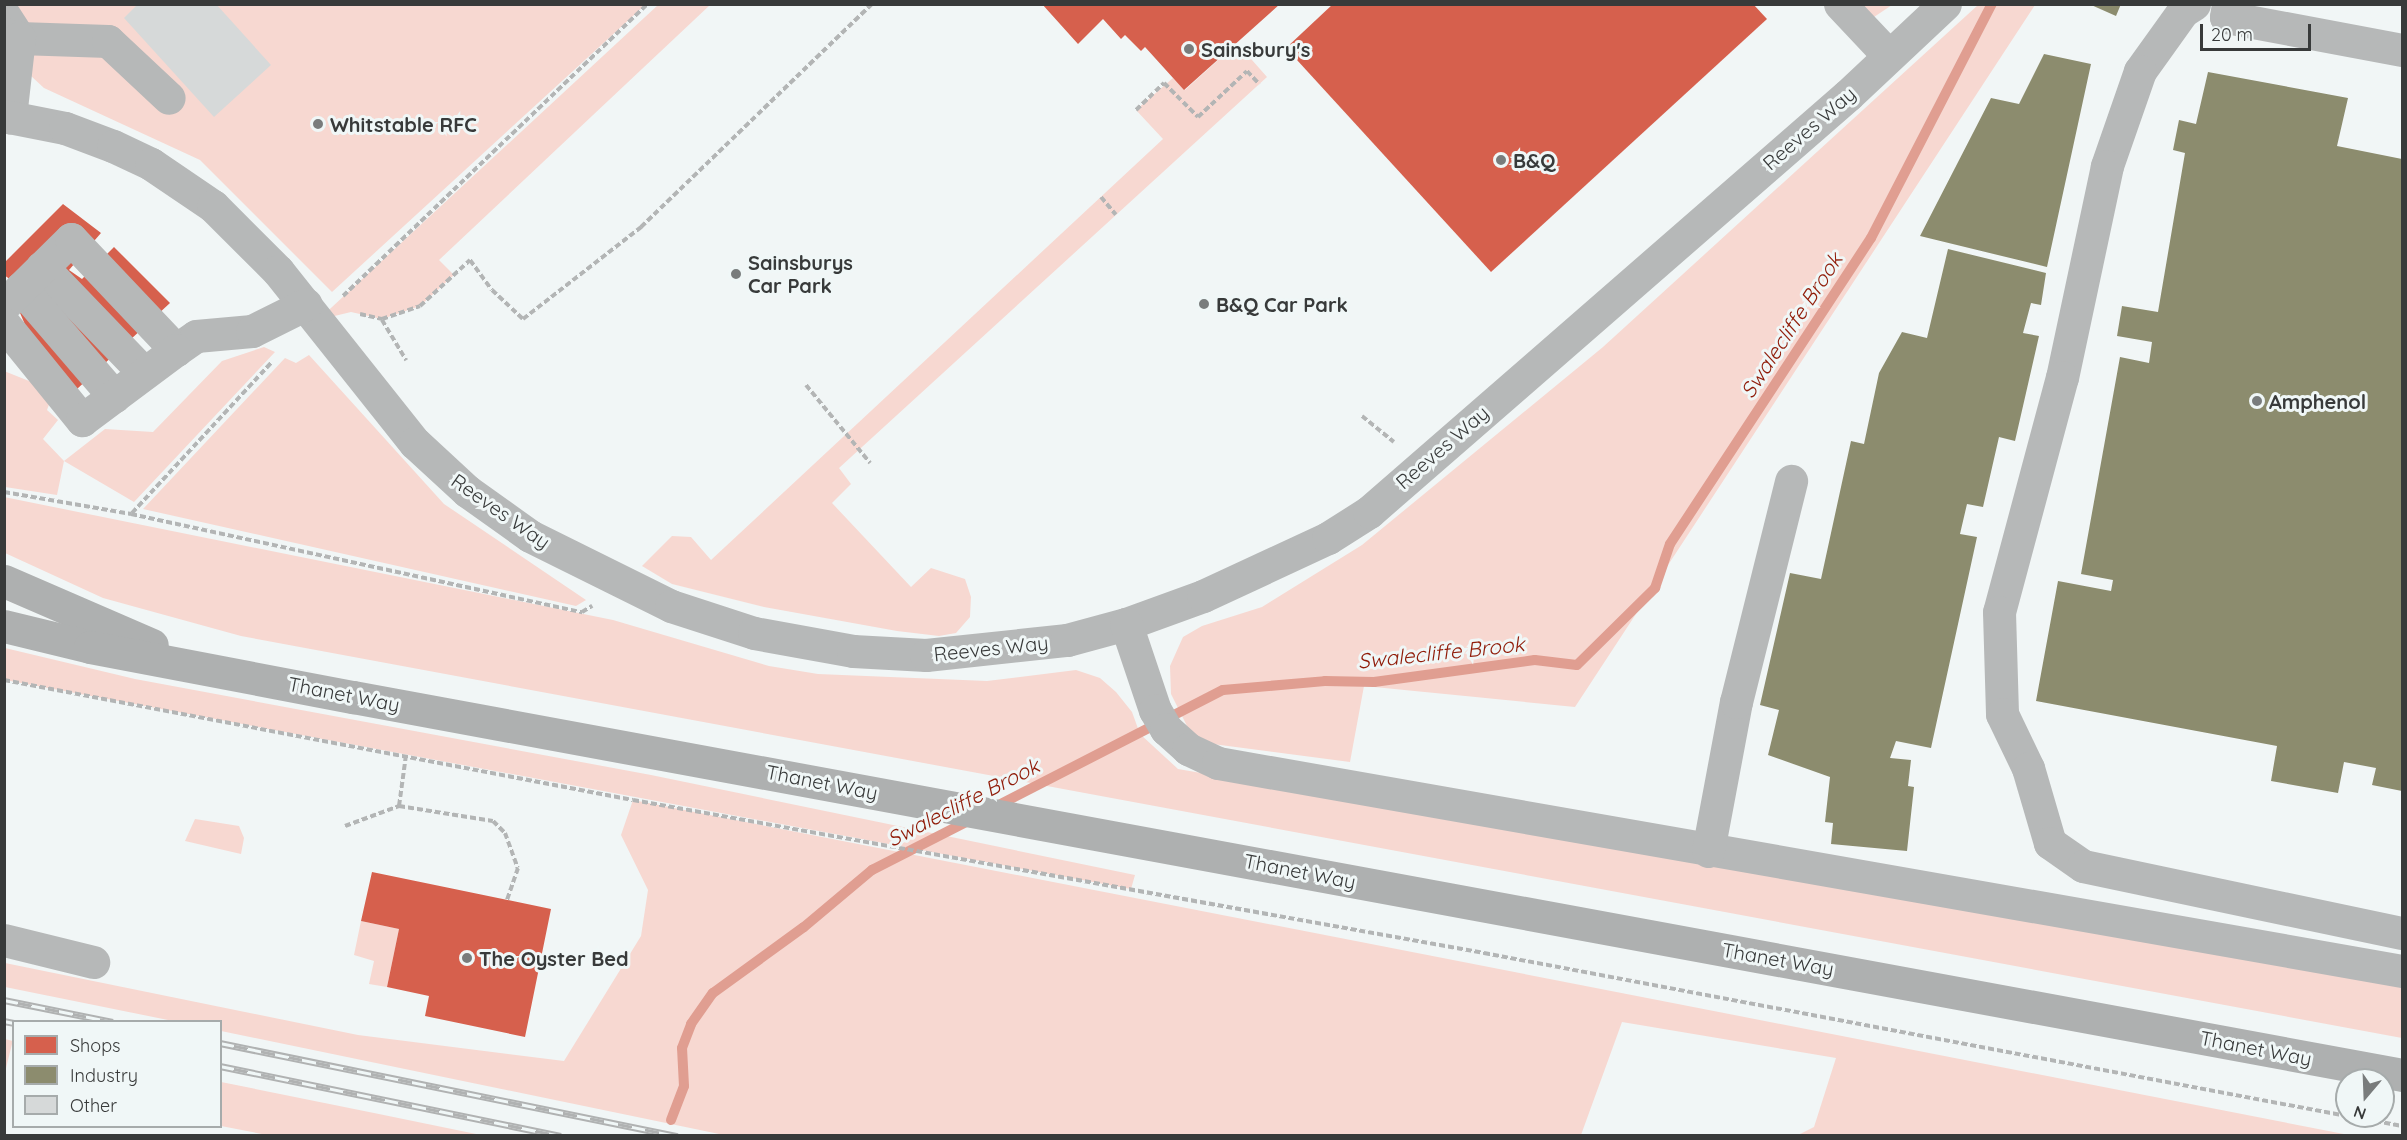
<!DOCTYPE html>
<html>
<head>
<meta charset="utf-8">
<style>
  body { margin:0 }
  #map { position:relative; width:2407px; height:1140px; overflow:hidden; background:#f1f6f6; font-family:Quicksand,sans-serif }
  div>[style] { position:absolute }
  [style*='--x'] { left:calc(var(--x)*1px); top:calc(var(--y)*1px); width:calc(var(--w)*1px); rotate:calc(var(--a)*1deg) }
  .green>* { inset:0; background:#f7d8d1; transform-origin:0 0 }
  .shops>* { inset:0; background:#d6604d }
  .industry>* { inset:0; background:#8c8c6e }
  .stream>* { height:10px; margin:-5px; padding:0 5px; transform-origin:5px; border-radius:5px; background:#e09e91 }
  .building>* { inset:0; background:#d6d9d9 }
  .path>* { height:4px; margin-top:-2px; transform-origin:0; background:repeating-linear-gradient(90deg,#b3b5b5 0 6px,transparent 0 9px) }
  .minor>* { height:33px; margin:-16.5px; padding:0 16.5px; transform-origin:16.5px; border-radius:16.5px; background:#b6b8b8 }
  .major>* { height:33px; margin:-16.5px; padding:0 16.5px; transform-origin:16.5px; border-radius:16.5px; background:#aeb0b0 }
  .rail>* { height:7px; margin-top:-3.5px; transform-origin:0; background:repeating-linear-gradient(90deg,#f0f7f7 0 14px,#b0b2b2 0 28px); box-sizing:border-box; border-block:2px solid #b0b2b2 }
  .dots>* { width:16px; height:16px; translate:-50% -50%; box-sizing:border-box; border:3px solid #f0f7f7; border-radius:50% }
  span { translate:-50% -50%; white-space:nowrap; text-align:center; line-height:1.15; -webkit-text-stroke:6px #f0f7f7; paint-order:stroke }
  .poi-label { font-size:20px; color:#383a3a; font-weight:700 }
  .left { translate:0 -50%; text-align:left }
  .street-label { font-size:20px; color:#383a3a }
  .water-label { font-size:21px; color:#901b08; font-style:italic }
  .frame { position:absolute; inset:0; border:6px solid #383a3a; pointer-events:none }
  .legend { position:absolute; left:12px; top:1020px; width:210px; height:108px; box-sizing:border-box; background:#f0f7f7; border:2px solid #a6abab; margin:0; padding:8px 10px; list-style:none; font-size:18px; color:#383a3a }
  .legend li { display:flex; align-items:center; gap:12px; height:30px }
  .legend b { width:30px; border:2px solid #a6abab }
  .north { position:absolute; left:2335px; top:1068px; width:60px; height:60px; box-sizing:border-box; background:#f0f7f7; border:2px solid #a6abab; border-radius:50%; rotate:199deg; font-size:16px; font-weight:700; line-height:24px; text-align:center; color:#383a3a }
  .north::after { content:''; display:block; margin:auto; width:21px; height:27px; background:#797c7c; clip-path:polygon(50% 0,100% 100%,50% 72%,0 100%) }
  .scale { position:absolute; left:2200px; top:24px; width:111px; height:27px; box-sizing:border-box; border:3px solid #383a3a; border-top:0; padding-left:8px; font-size:18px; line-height:21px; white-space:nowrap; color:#383a3a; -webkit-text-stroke:4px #f0f7f7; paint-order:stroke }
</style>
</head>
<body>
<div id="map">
  <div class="green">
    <i style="clip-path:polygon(4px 5px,645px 5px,332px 292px,200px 160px,44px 88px,17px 63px)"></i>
    <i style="clip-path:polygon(658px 5px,710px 5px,439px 260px,454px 275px,420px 306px,382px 319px,351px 312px,318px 320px)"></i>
    <i style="clip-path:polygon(1863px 5px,1892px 5px,1874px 17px)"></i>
    <i style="clip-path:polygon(1978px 5px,2035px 5px,1575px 707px,1364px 686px,1350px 762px,1205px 743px,1188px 728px,1171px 694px,1170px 666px,1183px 637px,1202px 626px,1262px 607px,1362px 545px,1603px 347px)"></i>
    <i style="clip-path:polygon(1237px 43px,1267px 77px,839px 468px,851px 484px,832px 503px,911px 587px,931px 568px,965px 579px,971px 597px,970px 617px,956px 633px,939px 636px,897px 631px,764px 607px,672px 584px,642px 566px,672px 536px,691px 537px,711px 560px,1163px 139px,1136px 110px,1173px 78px,1185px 90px)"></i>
    <i style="clip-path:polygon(264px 347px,275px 352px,134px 502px,64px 461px,57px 495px,5px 487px,4px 371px,54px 391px,47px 410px,58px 420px,43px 439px,64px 461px,105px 429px,153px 432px,222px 361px)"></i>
    <i style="clip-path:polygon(309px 355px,444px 504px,586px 600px,576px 606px,143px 509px,285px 358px,296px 363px)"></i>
    <i style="clip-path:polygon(4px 497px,613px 620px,769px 666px,818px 674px,987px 681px,1076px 670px,1100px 678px,1116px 692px,1132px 712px,1140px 734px,1178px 769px,2402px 982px,2402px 1038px,241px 636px,103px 598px,5px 553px)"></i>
    <i style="clip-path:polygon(5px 648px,135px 679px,651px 775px,1135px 875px,1131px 889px,5px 680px)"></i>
    <i style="clip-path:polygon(633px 800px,2349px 1135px,1798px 1135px,1814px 1127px,1836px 1058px,1622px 1022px,1581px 1135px,724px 1135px,221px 1031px,220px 1022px,173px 1021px,5px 987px,5px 963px,358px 1035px,564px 1061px,641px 936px,648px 890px,621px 835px)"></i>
    <i style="clip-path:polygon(195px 819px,239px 826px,244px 838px,241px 854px,185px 841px)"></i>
    <i style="clip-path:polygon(361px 921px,399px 929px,387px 987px,369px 984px,374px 961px,354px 955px)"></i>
    <i style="left:5px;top:1039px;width:8px;height:43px;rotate:14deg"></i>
    <i style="clip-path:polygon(221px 1082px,374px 1113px,481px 1135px,267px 1135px,221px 1126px)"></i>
  </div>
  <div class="shops">
    <i style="clip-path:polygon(1042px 4px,1280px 4px,1184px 90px,1145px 47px,1141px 51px,1125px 35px,1121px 39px,1103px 19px,1078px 44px)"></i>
    <i style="clip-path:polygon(1333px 4px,1753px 4px,1767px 19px,1491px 272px,1286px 48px)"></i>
    <i style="clip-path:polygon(63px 204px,101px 233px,69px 270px,82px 279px,114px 247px,170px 303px,77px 389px,29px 334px,9px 287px,11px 280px,4px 275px,4px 263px)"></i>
    <i style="clip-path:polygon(372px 872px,551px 909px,525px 1037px,425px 1016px,429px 996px,387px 987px,399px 929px,361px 921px)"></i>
  </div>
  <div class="industry">
    <i style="clip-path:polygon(2089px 4px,2121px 4px,2116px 16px)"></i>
    <i style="clip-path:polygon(2044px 54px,2091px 64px,2047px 267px,1920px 236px,1991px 98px,2019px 104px)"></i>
    <i style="clip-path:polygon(2208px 72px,2348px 98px,2337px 146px,2402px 159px,2402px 791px,2372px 785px,2376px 768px,2344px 762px,2338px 793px,2271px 781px,2277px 746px,2036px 701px,2058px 581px,2111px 591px,2113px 580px,2081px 574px,2120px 357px,2149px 363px,2152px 342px,2117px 336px,2122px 306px,2158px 312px,2185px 153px,2173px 150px,2179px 120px,2196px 124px)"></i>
    <i style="clip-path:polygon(1948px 249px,2046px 273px,2041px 305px,2031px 303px,2023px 333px,2039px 336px,2015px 441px,1999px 437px,1983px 507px,1967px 504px,1960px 534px,1977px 537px,1931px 748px,1896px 741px,1890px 758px,1911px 760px,1908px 786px,1914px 787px,1907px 851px,1831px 844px,1833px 823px,1825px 822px,1830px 777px,1768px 755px,1779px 710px,1760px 705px,1790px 573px,1821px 579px,1851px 441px,1864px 444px,1879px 373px,1902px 332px,1927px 338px)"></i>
  </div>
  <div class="stream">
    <i style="--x:995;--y:807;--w:256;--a:-27.2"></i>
    <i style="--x:1223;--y:690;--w:102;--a:-5"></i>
    <i style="--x:1325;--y:681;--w:49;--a:1.2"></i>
    <i style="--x:1374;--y:682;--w:162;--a:-7.8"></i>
    <i style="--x:1535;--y:660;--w:42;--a:6.8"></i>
    <i style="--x:1577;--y:665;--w:110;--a:-44.6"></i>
    <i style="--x:1655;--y:588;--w:46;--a:-71.2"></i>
    <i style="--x:1670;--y:544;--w:366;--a:-56.7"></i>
    <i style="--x:1871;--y:238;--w:263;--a:-62.7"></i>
    <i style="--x:671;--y:1120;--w:36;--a:-69"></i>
    <i style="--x:684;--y:1086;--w:38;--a:-93"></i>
    <i style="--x:682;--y:1048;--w:26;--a:-69"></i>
    <i style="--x:691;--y:1024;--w:38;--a:-55"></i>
    <i style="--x:713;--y:993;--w:112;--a:-36"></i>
    <i style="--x:804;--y:927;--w:89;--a:-40"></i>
    <i style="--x:872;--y:870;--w:110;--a:-27"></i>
  </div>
  <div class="building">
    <i style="clip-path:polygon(138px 4px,216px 4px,271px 65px,214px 117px,124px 18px)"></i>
  </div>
  <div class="path">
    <i style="--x:1136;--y:110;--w:39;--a:-44"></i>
    <i style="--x:1164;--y:83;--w:48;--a:45"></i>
    <i style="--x:1198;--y:117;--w:67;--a:-43.2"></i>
    <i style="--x:1247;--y:71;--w:18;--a:47"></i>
    <i style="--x:1101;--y:197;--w:23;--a:50"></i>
    <i style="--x:343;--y:296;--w:422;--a:-43.8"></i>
    <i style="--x:360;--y:314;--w:23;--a:13"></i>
    <i style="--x:382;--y:319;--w:40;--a:-18.9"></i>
    <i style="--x:420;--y:306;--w:68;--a:-42.6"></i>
    <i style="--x:470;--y:260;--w:37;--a:54"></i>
    <i style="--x:492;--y:290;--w:42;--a:43.1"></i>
    <i style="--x:523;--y:319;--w:150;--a:-37.9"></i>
    <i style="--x:641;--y:227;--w:321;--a:-44"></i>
    <i style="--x:382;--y:320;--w:47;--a:59"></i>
    <i style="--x:806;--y:385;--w:101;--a:50.6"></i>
    <i style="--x:1362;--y:416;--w:41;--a:39.1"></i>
    <i style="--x:4;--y:492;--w:129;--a:9.8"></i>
    <i style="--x:131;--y:514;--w:462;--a:12.3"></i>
    <i style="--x:582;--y:612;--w:12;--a:-31"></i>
    <i style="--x:132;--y:513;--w:205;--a:-47.2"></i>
    <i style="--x:4;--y:680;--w:640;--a:10.8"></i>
    <i style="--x:633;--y:800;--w:865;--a:10.19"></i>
    <i style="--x:1484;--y:953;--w:878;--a:10.7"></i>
    <i style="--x:406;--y:755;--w:51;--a:97.8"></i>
    <i style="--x:399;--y:806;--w:95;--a:9.1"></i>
    <i style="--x:493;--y:821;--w:17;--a:45"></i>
    <i style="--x:505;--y:833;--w:37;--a:70"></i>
    <i style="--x:518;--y:868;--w:34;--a:109"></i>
    <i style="--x:345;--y:826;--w:58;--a:-20.3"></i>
    <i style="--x:2349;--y:1116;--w:54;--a:10.7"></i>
  </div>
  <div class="minor">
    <i style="--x:1840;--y:4;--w:71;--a:46.7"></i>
    <i style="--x:2194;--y:4;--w:13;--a:148"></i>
    <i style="--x:2183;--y:11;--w:74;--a:125.6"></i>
    <i style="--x:2140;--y:71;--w:101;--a:109.2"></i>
    <i style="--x:2107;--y:166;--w:216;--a:102"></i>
    <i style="--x:2062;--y:377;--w:243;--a:105"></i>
    <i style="--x:1999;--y:612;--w:102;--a:88.3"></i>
    <i style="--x:2002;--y:714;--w:60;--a:64.3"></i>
    <i style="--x:2028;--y:768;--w:78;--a:73.7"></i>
    <i style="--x:2050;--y:843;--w:40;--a:34.9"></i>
    <i style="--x:2083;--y:866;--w:326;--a:11.9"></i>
    <i style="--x:2228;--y:4;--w:13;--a:99"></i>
    <i style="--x:2226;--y:17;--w:179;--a:10.6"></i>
    <i style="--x:4;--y:15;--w:27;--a:57"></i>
    <i style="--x:19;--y:38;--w:89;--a:1.9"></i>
    <i style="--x:108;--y:41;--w:83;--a:43.1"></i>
    <i style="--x:4;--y:34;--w:16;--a:15"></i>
    <i style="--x:19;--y:38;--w:80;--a:96.5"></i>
    <i style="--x:4;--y:116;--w:62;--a:11.1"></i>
    <i style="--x:65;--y:128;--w:51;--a:20.6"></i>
    <i style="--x:113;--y:146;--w:42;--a:25.3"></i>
    <i style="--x:151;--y:164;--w:75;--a:34.1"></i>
    <i style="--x:213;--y:206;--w:92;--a:45"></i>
    <i style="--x:278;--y:271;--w:220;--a:51.5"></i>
    <i style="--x:415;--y:443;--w:71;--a:42.7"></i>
    <i style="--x:467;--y:491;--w:77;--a:35.5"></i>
    <i style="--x:530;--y:536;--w:157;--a:26.4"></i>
    <i style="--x:671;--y:606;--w:87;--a:18"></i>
    <i style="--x:754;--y:633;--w:101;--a:10.3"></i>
    <i style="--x:853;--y:651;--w:73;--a:3.1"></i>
    <i style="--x:926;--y:655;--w:142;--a:-6.1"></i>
    <i style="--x:1067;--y:640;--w:61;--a:-15.2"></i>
    <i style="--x:1126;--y:624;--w:82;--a:-20"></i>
    <i style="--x:1203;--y:596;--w:138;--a:-24.9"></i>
    <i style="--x:1328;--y:538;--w:49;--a:-32.4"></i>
    <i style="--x:1369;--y:512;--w:635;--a:-41.04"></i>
    <i style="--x:1848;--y:95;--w:133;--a:-43.2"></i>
    <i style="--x:42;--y:267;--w:147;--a:46.1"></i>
    <i style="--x:21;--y:288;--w:143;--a:49.3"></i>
    <i style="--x:4;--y:305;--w:94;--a:-44.6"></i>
    <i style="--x:71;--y:239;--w:153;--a:46.6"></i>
    <i style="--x:176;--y:350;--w:24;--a:-35"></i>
    <i style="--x:196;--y:336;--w:56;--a:-5.1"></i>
    <i style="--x:252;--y:331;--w:60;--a:-26.6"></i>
    <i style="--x:4;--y:324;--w:124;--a:50.9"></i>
    <i style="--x:82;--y:420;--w:117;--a:-36.7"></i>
    <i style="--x:1126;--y:624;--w:91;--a:71.4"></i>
    <i style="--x:1155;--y:710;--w:22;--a:60"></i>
    <i style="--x:1166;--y:729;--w:30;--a:42"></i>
    <i style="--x:1188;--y:749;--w:33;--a:25"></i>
    <i style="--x:1218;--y:763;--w:1202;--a:9.96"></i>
    <i style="--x:1708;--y:851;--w:152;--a:-79.4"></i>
    <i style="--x:1736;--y:702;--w:228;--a:-76"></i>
    <i style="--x:4;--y:940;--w:92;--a:13.9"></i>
  </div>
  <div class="major">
    <i style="--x:4;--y:581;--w:161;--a:23.4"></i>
    <i style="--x:4;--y:626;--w:89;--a:13.7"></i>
    <i style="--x:90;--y:647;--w:268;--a:10.8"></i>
    <i style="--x:353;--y:697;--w:2084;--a:10.45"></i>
  </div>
  <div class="rail">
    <i style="--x:4;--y:1000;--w:111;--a:11.4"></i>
    <i style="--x:4;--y:1021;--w:10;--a:11"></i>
    <i style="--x:220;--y:1043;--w:467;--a:11.5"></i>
    <i style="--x:220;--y:1066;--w:348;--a:11.6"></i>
  </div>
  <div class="dots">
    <i style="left:1189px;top:49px;background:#797c7c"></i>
    <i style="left:318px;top:124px;background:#797c7c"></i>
    <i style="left:1501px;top:160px;background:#797c7c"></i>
    <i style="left:736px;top:274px;background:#797c7c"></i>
    <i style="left:1204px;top:304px;background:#797c7c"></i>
    <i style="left:2257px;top:401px;background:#797c7c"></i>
    <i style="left:467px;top:958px;background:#797c7c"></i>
  </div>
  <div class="poi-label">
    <span class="left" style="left:1201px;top:49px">Sainsbury's</span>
    <span class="left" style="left:330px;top:124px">Whitstable RFC</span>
    <span class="left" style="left:1513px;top:160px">B&amp;Q</span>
    <span class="left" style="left:748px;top:274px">Sainsburys<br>Car Park</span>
    <span class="left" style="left:1216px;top:304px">B&amp;Q Car Park</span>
    <span class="left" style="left:2269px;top:401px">Amphenol</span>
    <span class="left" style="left:479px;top:958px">The Oyster Bed</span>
  </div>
  <div class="street-label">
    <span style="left:1809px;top:128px;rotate:-41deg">Reeves Way</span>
    <span style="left:1442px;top:447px;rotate:-41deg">Reeves Way</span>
    <span style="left:501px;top:511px;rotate:35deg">Reeves Way</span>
    <span style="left:991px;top:648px;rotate:-6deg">Reeves Way</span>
    <span style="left:344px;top:694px;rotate:11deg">Thanet Way</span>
    <span style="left:822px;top:782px;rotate:11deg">Thanet Way</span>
    <span style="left:1300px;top:871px;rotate:11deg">Thanet Way</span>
    <span style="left:1778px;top:959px;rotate:10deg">Thanet Way</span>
    <span style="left:2256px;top:1048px;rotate:11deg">Thanet Way</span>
  </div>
  <div class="water-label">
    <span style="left:1791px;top:325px;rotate:-57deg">Swalecliffe Brook</span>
    <span style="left:1441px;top:652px;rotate:-6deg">Swalecliffe Brook</span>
    <span style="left:963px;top:802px;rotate:-27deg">Swalecliffe Brook</span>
  </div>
  <div class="frame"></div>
  <ul class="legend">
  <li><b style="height:16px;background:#d6604d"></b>Shops</li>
  <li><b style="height:16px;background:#8c8c6e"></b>Industry</li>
  <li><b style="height:16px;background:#d6d9d9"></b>Other</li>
  </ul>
  <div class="north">N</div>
  <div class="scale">20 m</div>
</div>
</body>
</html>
